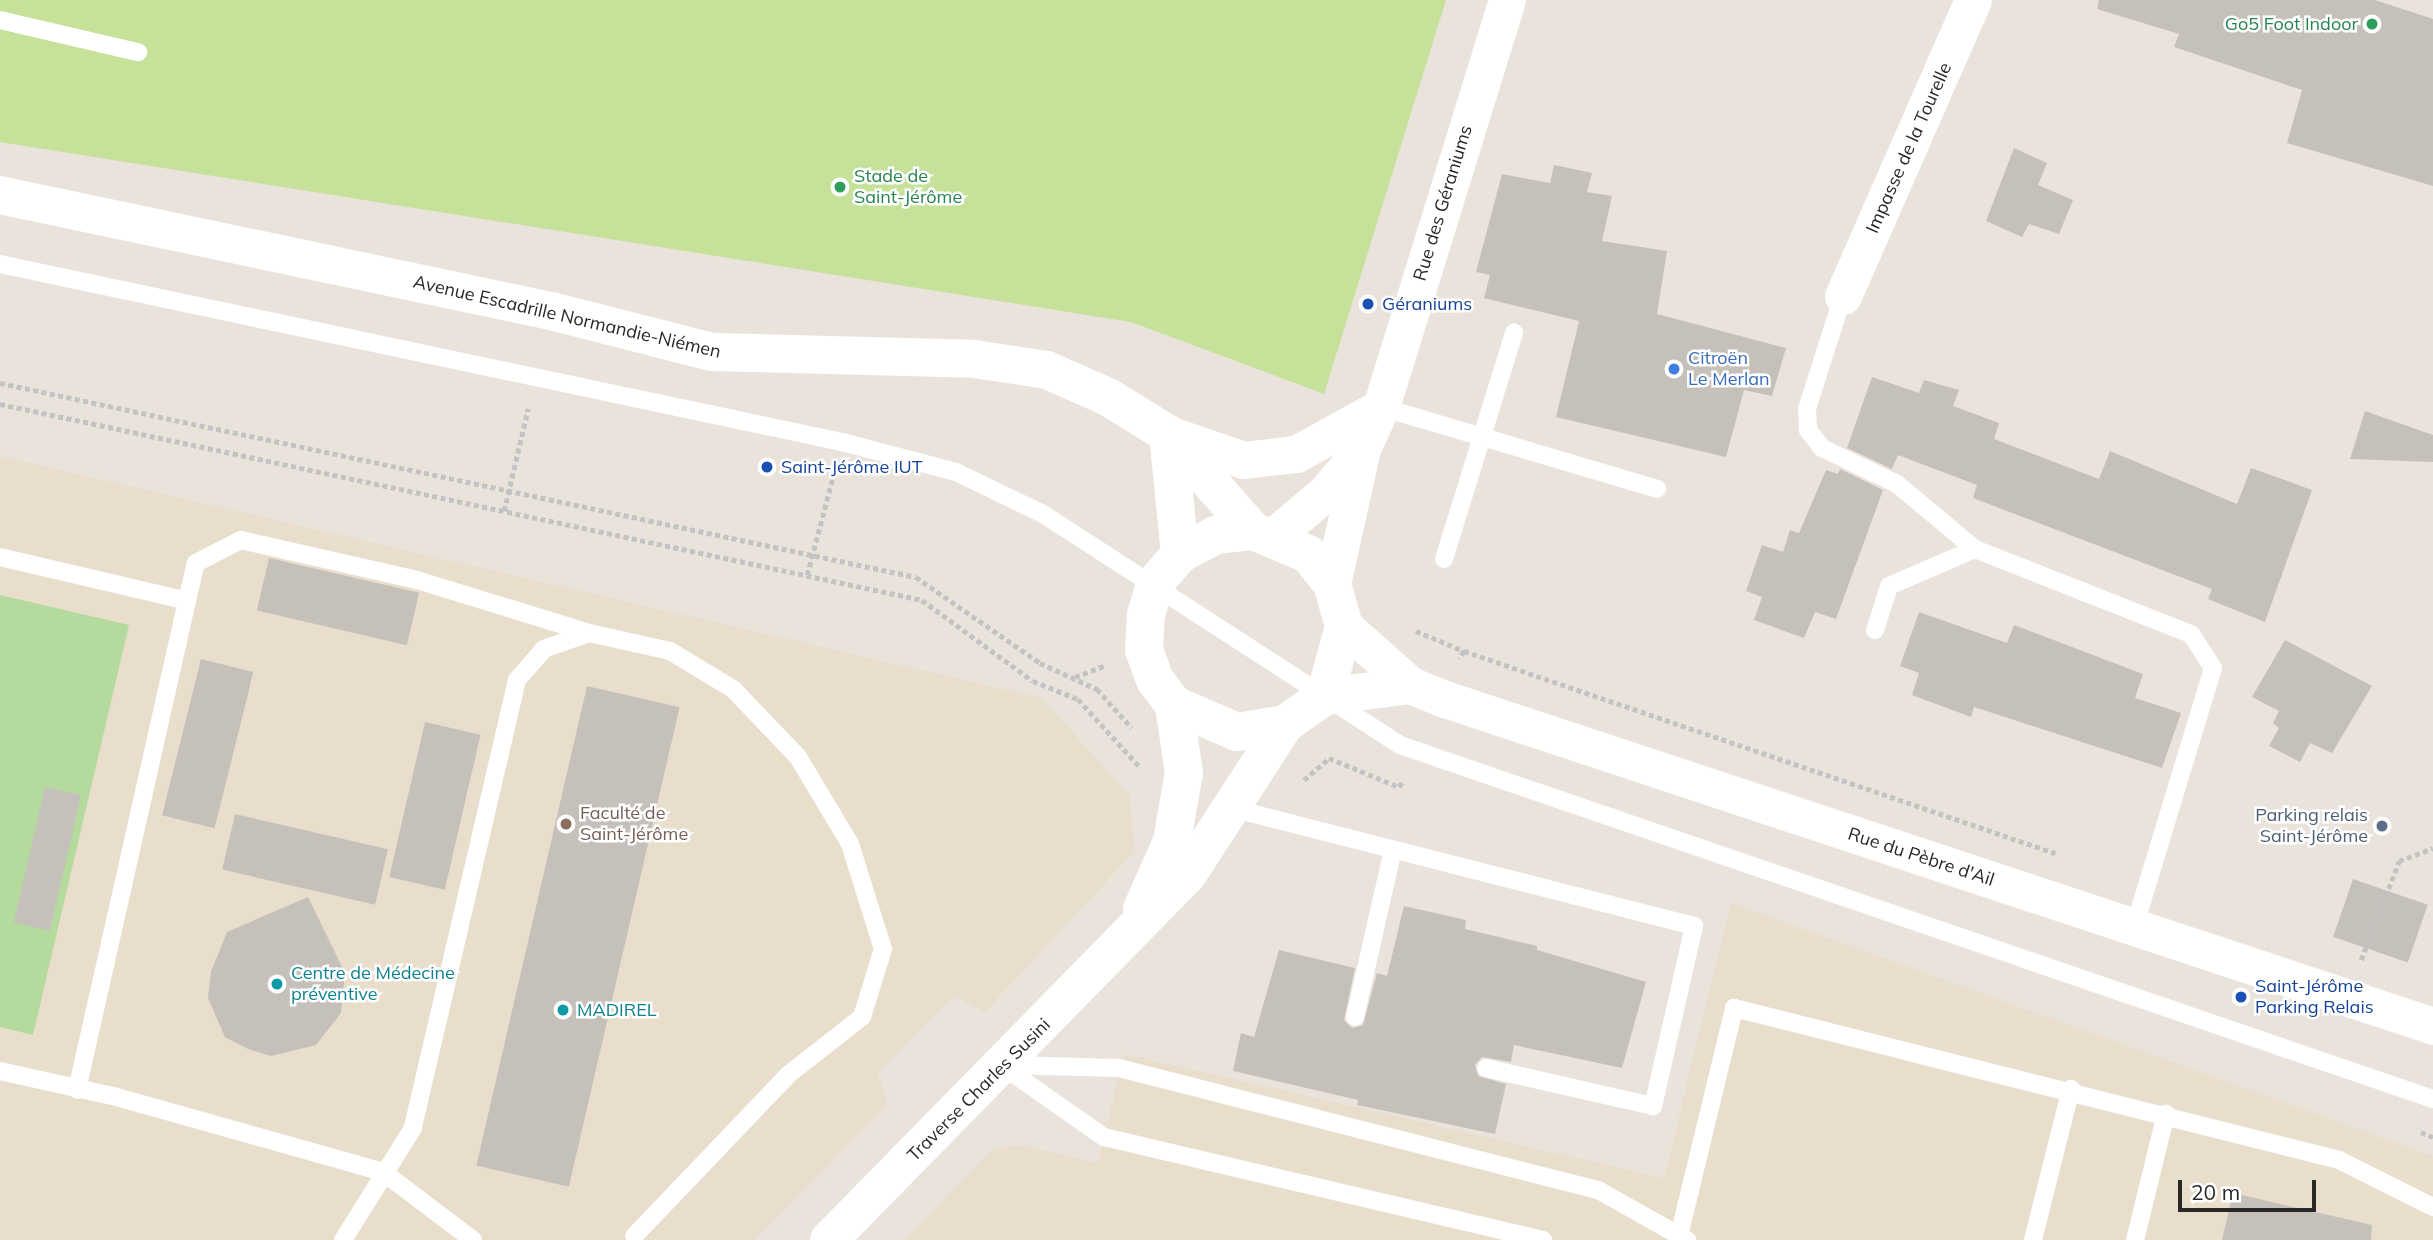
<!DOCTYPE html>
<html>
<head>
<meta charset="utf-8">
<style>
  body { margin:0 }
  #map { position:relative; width:2433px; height:1240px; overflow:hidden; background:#e9e3db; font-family:Mulish,sans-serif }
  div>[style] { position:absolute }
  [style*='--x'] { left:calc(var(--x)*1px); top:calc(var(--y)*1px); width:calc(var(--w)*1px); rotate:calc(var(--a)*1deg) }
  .education>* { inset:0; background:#e9decc }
  .green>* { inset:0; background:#b5da9d }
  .pitch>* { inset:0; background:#c6e19a }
  .building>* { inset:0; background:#c5c1ba; transform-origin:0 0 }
  .path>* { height:4.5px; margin-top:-2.25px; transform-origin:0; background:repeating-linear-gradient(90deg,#c3c3c3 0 5px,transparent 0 8.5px) }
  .service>* { height:18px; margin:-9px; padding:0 9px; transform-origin:9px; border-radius:9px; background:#fff }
  .minor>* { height:37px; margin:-18.5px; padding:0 18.5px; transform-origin:18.5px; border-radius:18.5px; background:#fff }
  .tertiary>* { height:38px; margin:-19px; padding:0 19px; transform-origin:19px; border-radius:19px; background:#fff }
  .dots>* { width:19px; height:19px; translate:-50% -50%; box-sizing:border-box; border:4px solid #fff; border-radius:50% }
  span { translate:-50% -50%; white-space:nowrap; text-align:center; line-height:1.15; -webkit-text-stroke:5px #fff; paint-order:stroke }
  .leisure-label { font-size:18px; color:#27864d }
  .right { translate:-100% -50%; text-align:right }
  .left { translate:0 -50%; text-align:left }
  .street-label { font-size:18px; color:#282828 }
  .transit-label { font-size:18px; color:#164399 }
  .shop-label { font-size:18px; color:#366cbe }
  .education-label { font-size:18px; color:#785e54 }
  .service-label { font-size:18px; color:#4e5e75 }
  .culture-label { font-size:18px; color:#0d838f }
  .scale { position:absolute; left:2178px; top:1180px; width:138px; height:32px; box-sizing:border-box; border:4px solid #282828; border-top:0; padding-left:9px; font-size:21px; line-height:24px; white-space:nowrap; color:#282828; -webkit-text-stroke:5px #fff; paint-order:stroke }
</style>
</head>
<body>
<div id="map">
  <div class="education">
    <i style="clip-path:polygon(0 456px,1042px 698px,1130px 796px,1134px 852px,985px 1012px,953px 996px,878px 1073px,887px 1105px,754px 1240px,0 1240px)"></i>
    <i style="clip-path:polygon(1731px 903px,2433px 1156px,2433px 1240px,904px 1240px,993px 1149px,1020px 1145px,1098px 1163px,1124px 1054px,1664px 1178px)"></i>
  </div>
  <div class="green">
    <i style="clip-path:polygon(0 595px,129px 625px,33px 1035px,0 1027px)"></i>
  </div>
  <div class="pitch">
    <i style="clip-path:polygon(0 0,1446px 0,1324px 394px,1131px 322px,0 142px)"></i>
  </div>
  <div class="building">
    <i style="clip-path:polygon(2099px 0,2375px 0,2433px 19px,2433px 186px,2287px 143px,2302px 90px,2174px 47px,2179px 34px,2097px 9px)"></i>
    <i style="clip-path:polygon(2014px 148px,2047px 163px,2038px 185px,2073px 200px,2059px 234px,2029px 224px,2022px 237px,1986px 221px)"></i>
    <i style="clip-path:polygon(1554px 165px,1592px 173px,1587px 192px,1612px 196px,1602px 241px,1667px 251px,1657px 314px,1786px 348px,1772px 396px,1744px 390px,1726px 457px,1556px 417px,1579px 321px,1484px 298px,1490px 275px,1476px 272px,1502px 174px,1550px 183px)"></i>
    <i style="clip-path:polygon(1872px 377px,1919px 393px,1924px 380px,1959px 390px,1953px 406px,1999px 423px,1994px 439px,2099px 479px,2110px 451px,2237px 504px,2251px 468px,2312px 490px,2265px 622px,2208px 599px,2212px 589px,1973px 498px,1977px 485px,1898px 455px,1892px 469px,1847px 448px)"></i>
    <i style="clip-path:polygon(2365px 411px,2433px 435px,2433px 462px,2350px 459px)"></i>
    <i style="clip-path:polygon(1840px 469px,1883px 490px,1836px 619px,1815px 612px,1804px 638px,1754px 620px,1762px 597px,1746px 591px,1762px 545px,1783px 552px,1790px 530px,1799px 533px,1826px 470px,1838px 474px)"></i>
    <i style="left:269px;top:558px;width:154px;height:54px;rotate:13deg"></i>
    <i style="clip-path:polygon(1919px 612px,2007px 643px,2014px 625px,2143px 674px,2135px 698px,2181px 713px,2162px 768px,1974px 707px,1971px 717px,1912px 695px,1919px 673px,1900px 666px)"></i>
    <i style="clip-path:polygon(2285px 640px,2372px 686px,2332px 753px,2310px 743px,2300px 762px,2269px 746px,2279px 728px,2273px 723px,2279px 711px,2252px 697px)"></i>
    <i style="left:201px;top:659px;width:54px;height:161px;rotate:14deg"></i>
    <i style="left:587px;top:686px;width:95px;height:492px;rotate:13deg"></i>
    <i style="left:425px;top:722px;width:57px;height:159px;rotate:13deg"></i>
    <i style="left:45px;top:787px;width:37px;height:139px;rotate:13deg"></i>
    <i style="left:235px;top:814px;width:157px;height:57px;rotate:13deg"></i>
    <i style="left:2353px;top:879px;width:79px;height:61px;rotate:19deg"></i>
    <i style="clip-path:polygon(308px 897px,345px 973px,341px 1013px,316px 1045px,271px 1056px,248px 1049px,225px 1037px,208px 998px,211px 972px,227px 932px)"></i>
    <i style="clip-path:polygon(1404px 906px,1466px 920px,1465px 929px,1537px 946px,1537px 950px,1646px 982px,1622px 1068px,1514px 1045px,1511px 1062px,1482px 1057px,1475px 1065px,1478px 1076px,1506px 1084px,1495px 1134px,1357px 1105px,1358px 1100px,1233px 1071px,1241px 1033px,1254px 1037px,1279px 950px,1355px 968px,1344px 1020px,1352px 1028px,1363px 1025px,1377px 973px,1387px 976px)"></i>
    <i style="clip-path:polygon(2233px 1193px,2372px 1225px,2371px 1240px,2222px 1240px)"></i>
  </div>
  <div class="path">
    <i style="--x:0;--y:383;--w:936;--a:11.96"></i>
    <i style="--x:916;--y:577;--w:151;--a:34.7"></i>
    <i style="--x:1040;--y:663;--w:63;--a:24.5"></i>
    <i style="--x:1097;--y:689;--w:52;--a:48.1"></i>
    <i style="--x:0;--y:404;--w:943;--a:12"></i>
    <i style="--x:922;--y:600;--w:137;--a:36.1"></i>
    <i style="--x:1033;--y:681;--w:48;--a:21.8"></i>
    <i style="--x:1078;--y:699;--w:91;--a:47.7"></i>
    <i style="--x:504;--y:511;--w:105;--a:-76.8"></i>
    <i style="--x:807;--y:575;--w:106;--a:-75.2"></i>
    <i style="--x:1416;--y:631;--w:52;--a:22.6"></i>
    <i style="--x:1464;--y:651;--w:9;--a:117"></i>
    <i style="--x:1464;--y:651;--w:625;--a:18.87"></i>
    <i style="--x:1075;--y:677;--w:33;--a:-21"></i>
    <i style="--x:1304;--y:780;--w:33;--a:-41"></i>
    <i style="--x:1329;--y:758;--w:76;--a:22.5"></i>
    <i style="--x:1399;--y:787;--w:8;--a:-60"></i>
    <i style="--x:2361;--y:960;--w:106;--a:-69"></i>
    <i style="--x:2399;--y:861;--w:36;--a:-21"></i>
    <i style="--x:2421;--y:1132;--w:13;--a:23"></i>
  </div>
  <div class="service">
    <i style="--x:0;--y:20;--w:142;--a:13.1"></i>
    <i style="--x:0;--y:264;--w:861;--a:11.94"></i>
    <i style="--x:842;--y:442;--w:118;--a:14.7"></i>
    <i style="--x:956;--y:472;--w:97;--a:25.8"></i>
    <i style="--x:1043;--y:514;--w:425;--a:32.9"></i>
    <i style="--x:1400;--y:745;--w:1092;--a:18.92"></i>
    <i style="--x:1843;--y:296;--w:119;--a:107.7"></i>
    <i style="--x:1807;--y:409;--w:21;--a:87"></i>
    <i style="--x:1808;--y:430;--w:23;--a:52"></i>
    <i style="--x:1822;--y:448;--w:83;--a:25.6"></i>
    <i style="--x:1897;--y:484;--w:102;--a:39.8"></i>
    <i style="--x:1381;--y:407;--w:288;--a:16.5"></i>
    <i style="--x:0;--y:557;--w:192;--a:13.2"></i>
    <i style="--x:187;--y:601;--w:501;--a:102.68"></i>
    <i style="--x:1444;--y:559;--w:237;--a:-72.8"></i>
    <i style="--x:187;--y:601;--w:39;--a:-77"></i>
    <i style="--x:196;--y:563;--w:51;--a:-27.1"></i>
    <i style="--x:241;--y:540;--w:180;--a:12.8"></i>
    <i style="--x:417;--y:580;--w:180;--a:17.1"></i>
    <i style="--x:589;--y:633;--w:48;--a:160.4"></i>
    <i style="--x:544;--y:649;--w:41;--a:131.1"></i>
    <i style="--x:517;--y:680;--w:460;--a:103.1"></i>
    <i style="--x:413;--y:1128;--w:132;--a:122"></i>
    <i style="--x:1875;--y:630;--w:46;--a:-72.3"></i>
    <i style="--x:1889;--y:586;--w:94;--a:-23.3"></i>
    <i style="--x:1975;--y:549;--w:232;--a:21.5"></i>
    <i style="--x:2191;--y:634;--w:40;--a:57.1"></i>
    <i style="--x:2213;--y:668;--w:272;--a:106.9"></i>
    <i style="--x:589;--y:633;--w:83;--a:12.5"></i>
    <i style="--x:670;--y:651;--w:74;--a:31.1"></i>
    <i style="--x:733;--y:689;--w:94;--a:46.3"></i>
    <i style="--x:798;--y:757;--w:101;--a:59.1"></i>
    <i style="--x:850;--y:844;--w:110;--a:72.6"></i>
    <i style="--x:883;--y:949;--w:71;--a:107.2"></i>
    <i style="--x:862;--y:1017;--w:93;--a:142"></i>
    <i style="--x:789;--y:1074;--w:224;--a:133.7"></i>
    <i style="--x:1231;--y:808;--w:478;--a:14.3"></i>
    <i style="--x:1694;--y:926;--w:185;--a:102.8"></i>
    <i style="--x:1653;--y:1106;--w:171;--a:-167.2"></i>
    <i style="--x:1355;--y:1017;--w:171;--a:-77.2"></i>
    <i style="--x:1001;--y:1065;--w:126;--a:35"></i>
    <i style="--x:1104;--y:1137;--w:451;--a:13.2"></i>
    <i style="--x:1005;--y:1065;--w:114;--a:1.5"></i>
    <i style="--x:1119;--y:1068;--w:496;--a:14.3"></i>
    <i style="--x:1600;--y:1191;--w:100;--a:29.4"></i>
    <i style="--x:0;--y:1071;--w:116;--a:12.5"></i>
    <i style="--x:113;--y:1096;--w:280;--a:15.7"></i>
    <i style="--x:383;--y:1172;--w:113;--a:37.1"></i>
    <i style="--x:1678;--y:1240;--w:239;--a:-76.4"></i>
    <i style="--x:1734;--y:1008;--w:624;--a:14.1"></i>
    <i style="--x:2339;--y:1160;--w:105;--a:26.6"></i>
    <i style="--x:2033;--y:1240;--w:156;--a:-75.9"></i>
    <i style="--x:2135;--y:1240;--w:130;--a:-76.2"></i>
  </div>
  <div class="minor">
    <i style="--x:1843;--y:296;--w:323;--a:-66.3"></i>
    <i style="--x:1168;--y:434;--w:79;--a:19.1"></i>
    <i style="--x:1243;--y:460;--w:53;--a:-6.5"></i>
    <i style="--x:1296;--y:454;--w:97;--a:-28.9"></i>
    <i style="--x:1274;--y:536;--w:68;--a:-40.2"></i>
    <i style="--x:1326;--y:492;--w:51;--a:-49.8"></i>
    <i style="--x:1332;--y:584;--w:138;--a:-77.5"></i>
    <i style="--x:1362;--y:449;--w:46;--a:-65.7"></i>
    <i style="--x:1381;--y:407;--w:426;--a:-72.8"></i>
    <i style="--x:1344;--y:626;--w:89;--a:41.8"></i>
    <i style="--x:1410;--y:685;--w:38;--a:22"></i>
    <i style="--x:1445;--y:699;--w:1041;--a:18.31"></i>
    <i style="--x:1325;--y:696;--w:86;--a:-7.4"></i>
  </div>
  <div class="tertiary">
    <i style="--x:0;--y:195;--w:563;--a:11.89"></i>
    <i style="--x:551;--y:311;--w:166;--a:14.3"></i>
    <i style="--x:712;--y:352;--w:262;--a:1.5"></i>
    <i style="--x:974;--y:359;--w:74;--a:8.6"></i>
    <i style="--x:1047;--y:370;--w:67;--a:23.9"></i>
    <i style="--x:1108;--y:397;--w:70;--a:31.7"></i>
    <i style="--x:1168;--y:434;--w:129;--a:48.8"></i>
    <i style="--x:1168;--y:434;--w:121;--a:84.3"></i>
    <i style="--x:1253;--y:531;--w:60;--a:22.7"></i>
    <i style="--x:1308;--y:554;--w:38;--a:51"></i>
    <i style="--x:1332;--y:584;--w:44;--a:74.1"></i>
    <i style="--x:1344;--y:626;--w:73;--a:105.2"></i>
    <i style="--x:1325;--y:696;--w:49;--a:145"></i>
    <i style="--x:1285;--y:724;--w:49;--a:170.5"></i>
    <i style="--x:1237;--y:732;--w:69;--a:-156.8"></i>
    <i style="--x:1174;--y:705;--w:31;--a:-127"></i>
    <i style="--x:1155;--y:680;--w:32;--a:-110"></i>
    <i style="--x:1144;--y:650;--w:35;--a:-87"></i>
    <i style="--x:1146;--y:615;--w:33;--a:-74"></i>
    <i style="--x:1155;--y:583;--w:38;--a:-49"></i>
    <i style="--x:1180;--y:554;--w:40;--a:-28"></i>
    <i style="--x:1215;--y:535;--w:38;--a:-6"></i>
    <i style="--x:1142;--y:909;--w:74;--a:-66.2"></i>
    <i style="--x:1172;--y:841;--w:69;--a:-80"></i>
    <i style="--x:1184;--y:773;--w:69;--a:-98.4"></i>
    <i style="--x:829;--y:1240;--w:513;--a:-45.55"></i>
    <i style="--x:1188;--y:874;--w:179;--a:-57.1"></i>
  </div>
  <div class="dots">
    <i style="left:2372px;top:24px;background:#2e9e5b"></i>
    <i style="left:840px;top:187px;background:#2e9e5b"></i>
    <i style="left:1368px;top:304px;background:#1a4fb4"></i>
    <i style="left:1674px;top:369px;background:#3f7fe0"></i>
    <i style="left:767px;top:467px;background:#1a4fb4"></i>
    <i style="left:566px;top:824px;background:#8d6e63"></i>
    <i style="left:2382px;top:826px;background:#5c6f8a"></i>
    <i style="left:277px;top:984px;background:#0f9aa8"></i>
    <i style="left:2241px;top:997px;background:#1a4fb4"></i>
    <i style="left:563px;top:1010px;background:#0f9aa8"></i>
  </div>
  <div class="leisure-label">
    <span class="right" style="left:2358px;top:24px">Go5 Foot Indoor</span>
    <span class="left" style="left:854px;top:187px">Stade de<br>Saint-Jérôme</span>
  </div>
  <div class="street-label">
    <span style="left:1909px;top:148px;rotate:-66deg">Impasse de la Tourelle</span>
    <span style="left:1443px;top:203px;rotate:-73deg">Rue des Géraniums</span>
    <span style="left:567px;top:317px;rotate:13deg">Avenue Escadrille Normandie-Niémen</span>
    <span style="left:1921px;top:857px;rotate:18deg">Rue du Pèbre d'Ail</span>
    <span style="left:979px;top:1090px;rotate:-45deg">Traverse Charles Susini</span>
  </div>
  <div class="transit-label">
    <span class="left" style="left:1382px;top:304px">Géraniums</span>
    <span class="left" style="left:781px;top:467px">Saint-Jérôme IUT</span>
    <span class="left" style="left:2255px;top:997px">Saint-Jérôme<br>Parking Relais</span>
  </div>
  <div class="shop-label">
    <span class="left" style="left:1688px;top:369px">Citroën<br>Le Merlan</span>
  </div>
  <div class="education-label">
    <span class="left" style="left:580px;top:824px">Faculté de<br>Saint-Jérôme</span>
  </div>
  <div class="service-label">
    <span class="right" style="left:2368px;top:826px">Parking relais<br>Saint-Jérôme</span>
  </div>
  <div class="culture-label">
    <span class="left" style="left:291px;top:984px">Centre de Médecine<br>préventive</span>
    <span class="left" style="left:577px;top:1010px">MADIREL</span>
  </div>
  <div class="scale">20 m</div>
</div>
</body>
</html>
